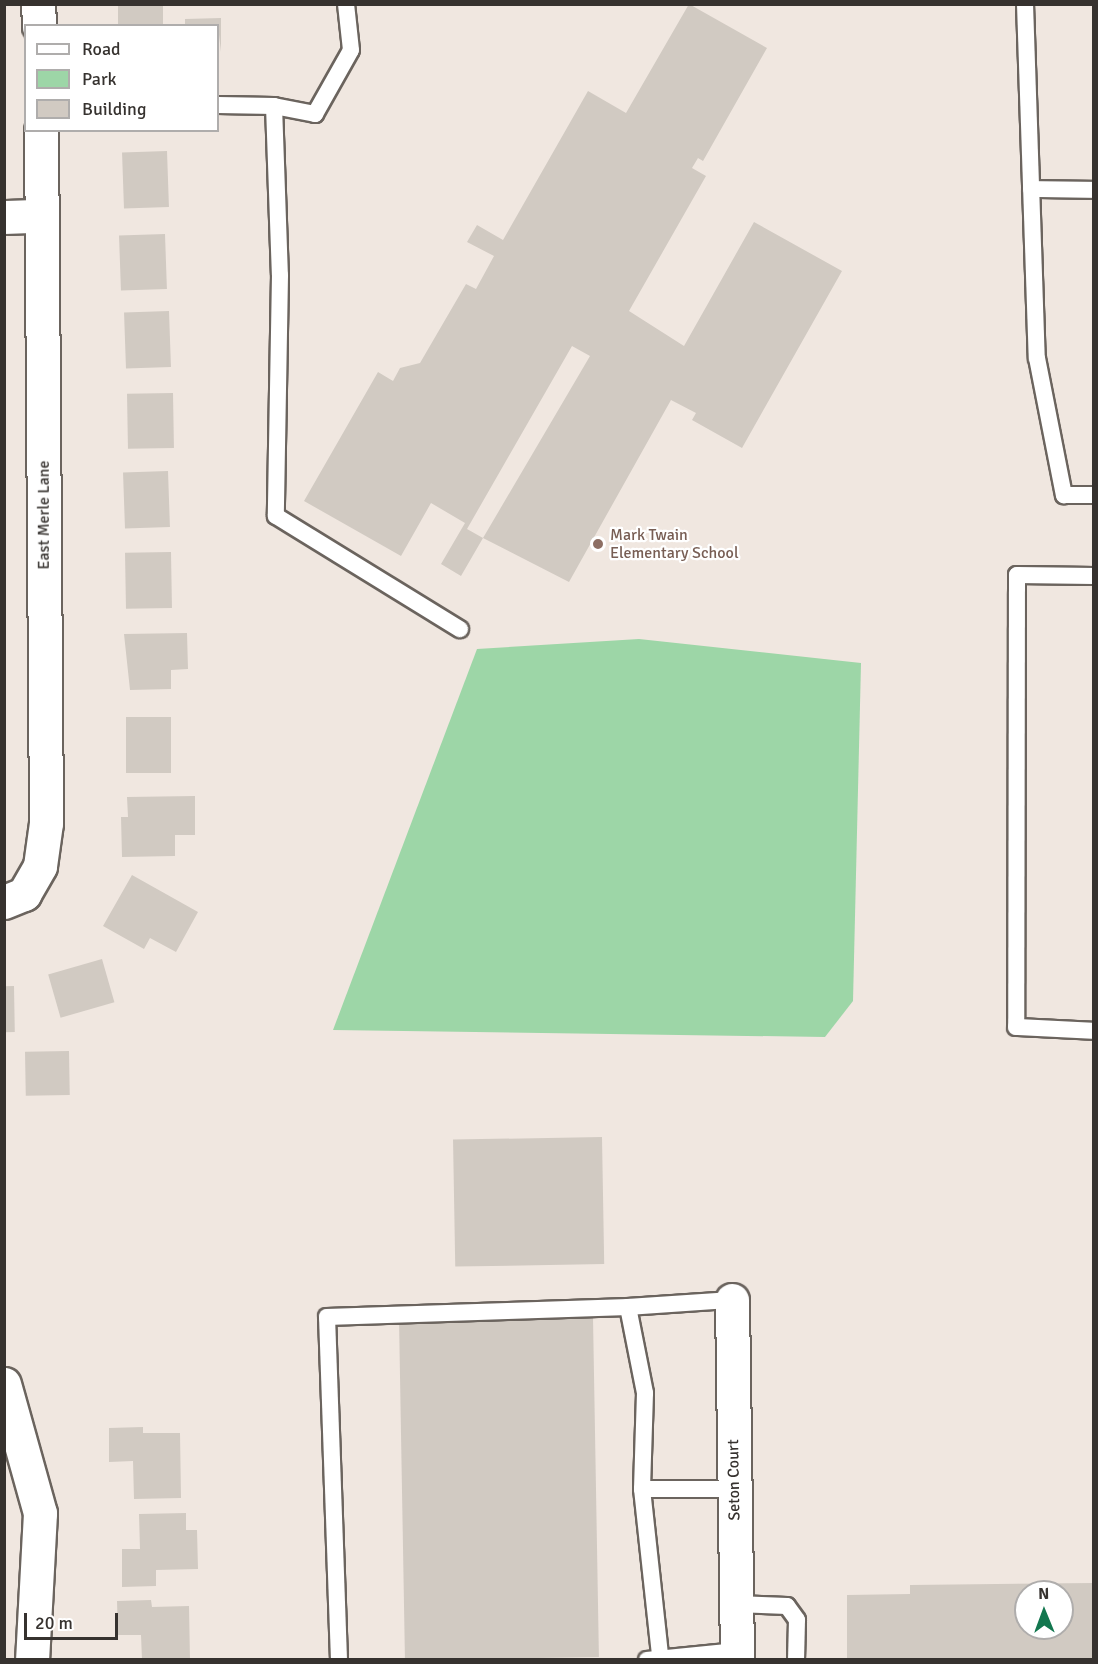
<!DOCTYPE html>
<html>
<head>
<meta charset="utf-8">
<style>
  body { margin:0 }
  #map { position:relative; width:1098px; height:1664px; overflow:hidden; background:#f0e7e0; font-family:Signika,sans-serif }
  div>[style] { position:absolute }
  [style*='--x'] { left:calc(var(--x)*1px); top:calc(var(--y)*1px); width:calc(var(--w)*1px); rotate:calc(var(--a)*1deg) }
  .green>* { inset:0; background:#9dd6a7 }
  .building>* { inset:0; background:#d1cac2; transform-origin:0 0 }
  .roads { filter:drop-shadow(2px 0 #6b645e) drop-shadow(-2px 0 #6b645e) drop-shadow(0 2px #6b645e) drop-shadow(0 -2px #6b645e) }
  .lane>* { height:16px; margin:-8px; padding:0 8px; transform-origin:8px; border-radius:8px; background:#fff }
  .street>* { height:33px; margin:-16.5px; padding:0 16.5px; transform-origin:16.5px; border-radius:16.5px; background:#fff }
  .dots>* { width:16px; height:16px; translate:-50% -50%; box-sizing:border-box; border:3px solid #fff; border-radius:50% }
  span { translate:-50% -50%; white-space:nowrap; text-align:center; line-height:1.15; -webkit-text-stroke:4.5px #fff; paint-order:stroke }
  .street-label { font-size:16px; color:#36322f }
  .education-label { font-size:16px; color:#785e54 }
  .left { translate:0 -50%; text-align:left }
  .frame { position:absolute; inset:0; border:6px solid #36322f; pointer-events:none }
  .legend { position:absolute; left:24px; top:24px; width:195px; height:108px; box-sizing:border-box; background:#fff; border:2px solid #afadac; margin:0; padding:8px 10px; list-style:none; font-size:18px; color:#36322f }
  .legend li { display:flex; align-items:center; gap:12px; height:30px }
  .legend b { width:30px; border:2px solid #afadac }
  .north { position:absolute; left:1014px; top:1580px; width:60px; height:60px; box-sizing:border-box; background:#fff; border:2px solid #afadac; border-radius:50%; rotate:359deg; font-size:16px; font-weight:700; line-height:24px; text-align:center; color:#36322f }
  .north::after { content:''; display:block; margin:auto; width:21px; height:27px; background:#13774f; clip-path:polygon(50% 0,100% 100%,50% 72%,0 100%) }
  .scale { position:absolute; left:24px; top:1613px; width:94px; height:27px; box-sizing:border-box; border:3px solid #36322f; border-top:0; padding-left:8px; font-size:18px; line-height:21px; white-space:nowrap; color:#36322f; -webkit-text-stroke:4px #fff; paint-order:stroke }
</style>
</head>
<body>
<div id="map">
  <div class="green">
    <i style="clip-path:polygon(639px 639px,861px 663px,853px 1001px,825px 1037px,333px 1030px,477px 649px)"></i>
  </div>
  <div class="building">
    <i style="left:118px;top:4px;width:45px;height:22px"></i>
    <i style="clip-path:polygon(689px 4px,767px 48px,703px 161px,698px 158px,692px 168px,706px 176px,629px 311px,684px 346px,754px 222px,842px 271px,742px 448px,692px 420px,696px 413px,671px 400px,569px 582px,483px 538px,590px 356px,572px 346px,467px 529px,483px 538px,461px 576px,441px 564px,465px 523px,431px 503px,401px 556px,304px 501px,378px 372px,393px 381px,400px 368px,420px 363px,466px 284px,476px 289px,494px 256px,467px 242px,477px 225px,503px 240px,588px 91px,626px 113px)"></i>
    <i style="clip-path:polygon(221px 18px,221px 52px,218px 26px,185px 26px,185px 19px)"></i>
    <i style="left:167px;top:151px;width:56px;height:45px;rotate:88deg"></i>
    <i style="left:165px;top:234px;width:55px;height:46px;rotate:88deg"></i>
    <i style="left:169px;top:311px;width:56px;height:45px;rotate:88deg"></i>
    <i style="left:173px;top:393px;width:55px;height:46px;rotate:89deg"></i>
    <i style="left:168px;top:471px;width:56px;height:45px;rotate:88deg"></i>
    <i style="left:171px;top:552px;width:56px;height:46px;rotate:89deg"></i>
    <i style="clip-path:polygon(187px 633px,188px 669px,171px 670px,171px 689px,130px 690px,124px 634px)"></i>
    <i style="left:126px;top:717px;width:45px;height:56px"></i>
    <i style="clip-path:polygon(195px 796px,195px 835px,175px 835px,175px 856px,122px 857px,121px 817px,128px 817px,127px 797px)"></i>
    <i style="clip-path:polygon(132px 875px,198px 912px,176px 952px,150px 938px,144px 949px,103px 926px)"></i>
    <i style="left:102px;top:959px;width:45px;height:56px;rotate:74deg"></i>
    <i style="left:14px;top:986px;width:46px;height:10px;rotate:89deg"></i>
    <i style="left:69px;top:1051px;width:44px;height:44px;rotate:89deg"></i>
    <i style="left:602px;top:1137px;width:127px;height:149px;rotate:89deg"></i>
    <i style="left:593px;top:1317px;width:340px;height:194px;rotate:89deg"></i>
    <i style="clip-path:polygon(143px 1427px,143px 1433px,180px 1433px,181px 1498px,134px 1499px,133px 1461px,109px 1462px,109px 1428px)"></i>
    <i style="clip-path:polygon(186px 1513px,186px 1530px,197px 1530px,198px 1569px,156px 1570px,156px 1586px,122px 1587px,122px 1549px,140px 1549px,139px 1514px)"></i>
    <i style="clip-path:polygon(evenodd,1094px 1583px,1094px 1660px,847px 1660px,847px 1595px,910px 1594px,910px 1585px,1094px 1583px,1026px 1592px,1062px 1592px,1062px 1628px,1026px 1628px,1026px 1592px)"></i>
    <i style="clip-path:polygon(151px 1600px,152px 1607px,189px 1606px,190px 1660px,142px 1660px,141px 1635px,118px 1635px,117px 1601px)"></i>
  </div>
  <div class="roads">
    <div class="lane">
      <i style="--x:1025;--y:4;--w:354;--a:88.1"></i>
      <i style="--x:1037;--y:358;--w:140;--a:78.9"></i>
      <i style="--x:1064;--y:495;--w:30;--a:0"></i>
      <i style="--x:218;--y:105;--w:56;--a:1"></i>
      <i style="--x:274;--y:106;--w:42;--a:11"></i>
      <i style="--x:315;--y:114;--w:73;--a:-60.6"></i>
      <i style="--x:351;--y:50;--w:46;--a:-96.2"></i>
      <i style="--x:274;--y:106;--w:169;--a:88"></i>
      <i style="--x:280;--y:275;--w:241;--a:91"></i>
      <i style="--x:276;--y:516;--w:216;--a:31.6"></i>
      <i style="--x:1031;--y:189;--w:63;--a:0.9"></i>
      <i style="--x:1094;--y:576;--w:77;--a:-179.3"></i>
      <i style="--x:1017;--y:575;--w:452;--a:90.1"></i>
      <i style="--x:1016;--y:1027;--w:78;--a:2.9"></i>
      <i style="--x:628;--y:1307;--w:104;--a:-3.9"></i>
      <i style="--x:642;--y:1489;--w:93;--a:0"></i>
      <i style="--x:736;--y:1604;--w:51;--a:2.2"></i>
      <i style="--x:787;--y:1606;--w:17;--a:54"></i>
      <i style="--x:797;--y:1620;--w:40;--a:91.4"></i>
      <i style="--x:339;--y:1660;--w:343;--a:-92"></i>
      <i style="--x:327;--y:1317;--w:301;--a:-1.9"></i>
      <i style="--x:628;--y:1307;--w:88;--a:78.8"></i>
      <i style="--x:645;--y:1393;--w:96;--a:91.8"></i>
      <i style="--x:642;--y:1489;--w:168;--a:83.8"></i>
      <i style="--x:647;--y:1660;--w:90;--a:-5.7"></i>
    </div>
    <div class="street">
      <i style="--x:38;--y:4;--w:22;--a:87"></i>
      <i style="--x:4;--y:217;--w:37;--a:-2"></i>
      <i style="--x:4;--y:902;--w:22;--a:-22"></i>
      <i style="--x:24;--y:894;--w:32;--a:-60"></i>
      <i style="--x:40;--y:866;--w:43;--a:-82.1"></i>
      <i style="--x:46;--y:823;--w:693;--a:-90.41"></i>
      <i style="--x:732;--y:1300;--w:360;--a:89.2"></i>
      <i style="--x:4;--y:1384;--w:134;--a:74.4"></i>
      <i style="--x:40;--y:1513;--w:147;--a:93.1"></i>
    </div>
  </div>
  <div class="dots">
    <i style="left:598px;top:544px;background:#8d6e63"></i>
  </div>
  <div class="street-label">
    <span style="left:44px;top:515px;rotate:-90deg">East Merle Lane</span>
    <span style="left:734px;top:1480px;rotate:-91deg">Seton Court</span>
  </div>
  <div class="education-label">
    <span class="left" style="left:610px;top:544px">Mark Twain<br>Elementary School</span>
  </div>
  <div class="frame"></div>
  <ul class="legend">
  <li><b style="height:8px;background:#fff"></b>Road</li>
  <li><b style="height:16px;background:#9dd6a7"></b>Park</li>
  <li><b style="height:16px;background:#d1cac2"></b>Building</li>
  </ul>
  <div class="north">N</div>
  <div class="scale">20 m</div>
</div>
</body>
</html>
